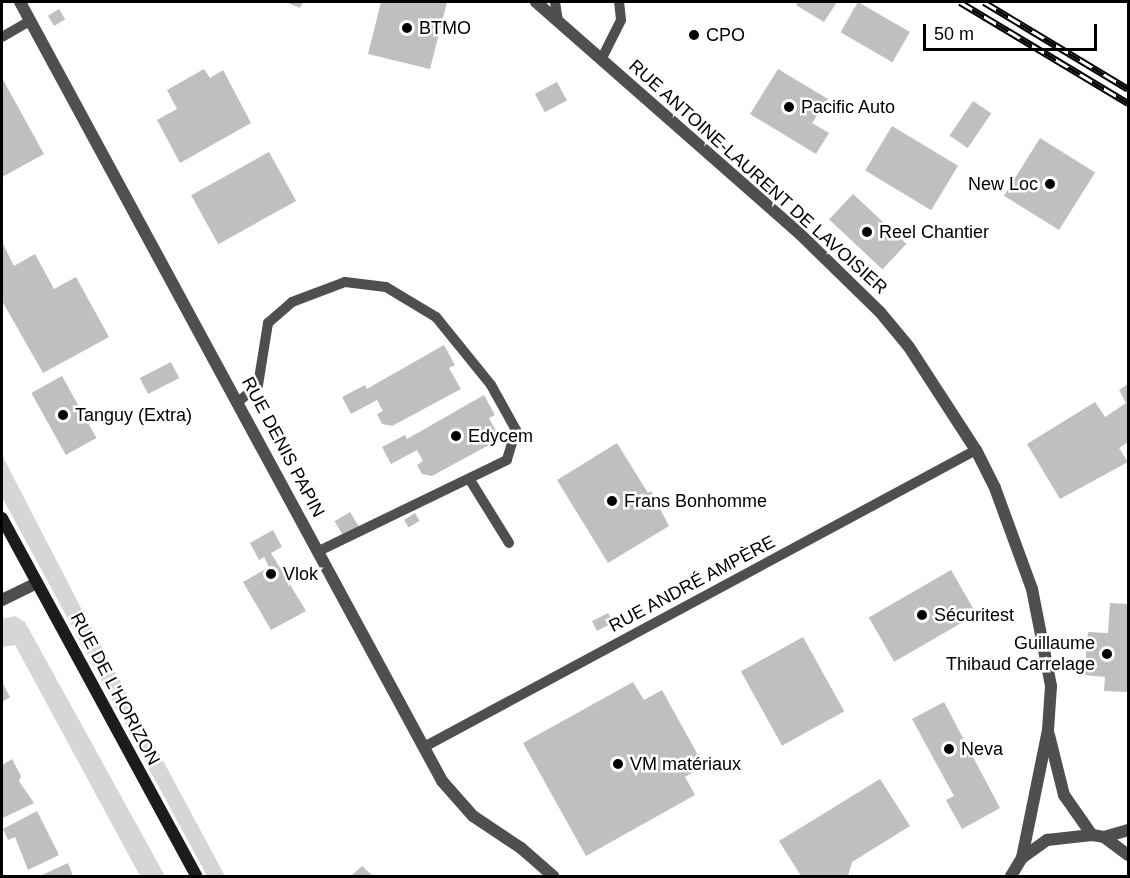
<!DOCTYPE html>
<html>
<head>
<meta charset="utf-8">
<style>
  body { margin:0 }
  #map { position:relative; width:1130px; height:878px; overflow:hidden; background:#fff; font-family:Helvetica,sans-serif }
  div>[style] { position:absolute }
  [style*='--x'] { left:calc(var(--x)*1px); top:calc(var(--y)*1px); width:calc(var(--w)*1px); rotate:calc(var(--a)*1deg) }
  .green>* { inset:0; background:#d6d6d6 }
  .building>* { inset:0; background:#bfbfbf; transform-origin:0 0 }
  .lane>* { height:10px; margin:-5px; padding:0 5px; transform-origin:5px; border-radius:5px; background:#4f4f4f }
  .street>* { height:12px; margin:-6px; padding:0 6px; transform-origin:6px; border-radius:6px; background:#4f4f4f }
  .secondary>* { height:12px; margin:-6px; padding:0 6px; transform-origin:6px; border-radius:6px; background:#1c1c1c }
  .rail>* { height:7px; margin-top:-3.5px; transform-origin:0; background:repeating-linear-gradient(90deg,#fff 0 14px,#000 0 28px); box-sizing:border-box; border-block:2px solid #000 }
  .dots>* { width:16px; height:16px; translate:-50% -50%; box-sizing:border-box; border:3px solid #fff; border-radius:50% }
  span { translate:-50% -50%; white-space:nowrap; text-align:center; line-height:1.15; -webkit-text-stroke:5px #fff; paint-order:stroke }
  .poi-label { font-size:18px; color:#000 }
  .left { translate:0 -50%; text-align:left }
  .right { translate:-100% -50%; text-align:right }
  .street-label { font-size:18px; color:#000 }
  .frame { position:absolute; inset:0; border:3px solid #000; pointer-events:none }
  .scale { position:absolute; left:923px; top:24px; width:174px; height:27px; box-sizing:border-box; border:3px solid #000; border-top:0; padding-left:8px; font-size:18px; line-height:21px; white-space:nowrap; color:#000; -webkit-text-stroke:4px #fff; paint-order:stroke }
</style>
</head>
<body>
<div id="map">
  <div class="green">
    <i style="clip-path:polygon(2px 455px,81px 608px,225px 876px,207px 876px,2px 497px)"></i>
    <i style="clip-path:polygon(15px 616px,25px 622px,165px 876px,140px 876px,15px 645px,2px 647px,2px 619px)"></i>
  </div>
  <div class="building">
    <i style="clip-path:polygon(286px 2px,303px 2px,300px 8px)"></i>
    <i style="clip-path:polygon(381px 2px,447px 2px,430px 69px,368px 54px)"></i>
    <i style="clip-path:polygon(798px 2px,837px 2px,824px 22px,796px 5px)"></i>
    <i style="left:858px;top:2px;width:60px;height:35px;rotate:30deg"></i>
    <i style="left:59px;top:9px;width:12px;height:13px;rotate:59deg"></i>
    <i style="clip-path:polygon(693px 29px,700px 34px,695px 41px,688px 37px)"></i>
    <i style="clip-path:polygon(204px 69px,210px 78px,223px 70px,251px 123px,180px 163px,157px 120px,177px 109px,167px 90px)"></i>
    <i style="clip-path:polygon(778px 69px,828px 99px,812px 123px,829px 133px,816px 154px,750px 114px)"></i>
    <i style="clip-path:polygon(2px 78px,44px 154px,2px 177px)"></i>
    <i style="left:557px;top:82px;width:21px;height:25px;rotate:62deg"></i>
    <i style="left:973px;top:101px;width:22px;height:42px;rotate:34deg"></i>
    <i style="left:892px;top:126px;width:77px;height:52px;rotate:31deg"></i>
    <i style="left:1040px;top:138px;width:65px;height:68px;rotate:32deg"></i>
    <i style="left:269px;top:152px;width:56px;height:89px;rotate:61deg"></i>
    <i style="left:853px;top:194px;width:73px;height:35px;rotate:43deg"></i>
    <i style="clip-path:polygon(2px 242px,14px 266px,35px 254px,54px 289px,76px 277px,109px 337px,43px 373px,2px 301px)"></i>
    <i style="clip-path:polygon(444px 345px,455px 365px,449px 368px,461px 389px,392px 426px,382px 424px,377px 414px,383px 411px,377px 400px,351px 414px,342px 397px,365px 385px,367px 389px,379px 382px)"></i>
    <i style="left:171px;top:362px;width:18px;height:35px;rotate:63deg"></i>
    <i style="left:62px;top:376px;width:71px;height:35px;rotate:61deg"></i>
    <i style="clip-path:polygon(1128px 384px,1128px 442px,1119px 448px,1128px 462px,1060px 499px,1027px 444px,1095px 402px,1105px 417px,1126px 403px,1119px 390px)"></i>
    <i style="clip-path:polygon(484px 395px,495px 415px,489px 418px,500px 439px,432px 476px,422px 474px,417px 465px,423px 461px,417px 450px,391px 464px,382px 447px,405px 435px,407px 439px)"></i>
    <i style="clip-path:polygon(617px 443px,648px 493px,651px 491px,669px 526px,608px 563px,557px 480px)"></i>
    <i style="left:350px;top:512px;width:17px;height:18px;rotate:59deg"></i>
    <i style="left:415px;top:513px;width:9px;height:13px;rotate:58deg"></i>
    <i style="clip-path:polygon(273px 530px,282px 547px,271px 553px,306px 611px,271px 630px,243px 582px,269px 567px,264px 557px,259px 560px,250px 543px)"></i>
    <i style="left:951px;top:570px;width:51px;height:95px;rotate:60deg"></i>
    <i style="clip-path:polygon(1110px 603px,1128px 604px,1128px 692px,1104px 691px,1105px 677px,1084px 675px,1088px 632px,1108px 633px)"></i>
    <i style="left:608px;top:613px;width:11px;height:18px;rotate:63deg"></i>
    <i style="left:803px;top:637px;width:85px;height:71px;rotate:61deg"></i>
    <i style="clip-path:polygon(2px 682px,10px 697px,2px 702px)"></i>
    <i style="clip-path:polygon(633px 682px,644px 700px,662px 690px,704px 766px,685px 777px,695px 795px,586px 856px,523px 743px)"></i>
    <i style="clip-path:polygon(944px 702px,1000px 808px,962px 829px,946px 800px,954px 796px,912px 719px)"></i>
    <i style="clip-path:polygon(12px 759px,21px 776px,19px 781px,34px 803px,3px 818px,2px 765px)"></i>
    <i style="clip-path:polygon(880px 779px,910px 826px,852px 862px,848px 876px,801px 876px,779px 841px)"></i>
    <i style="clip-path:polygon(37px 811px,59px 855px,28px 870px,15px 837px,8px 840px,3px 829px)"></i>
    <i style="clip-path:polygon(68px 863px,73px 876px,40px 876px)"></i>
    <i style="clip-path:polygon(362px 866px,373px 876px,351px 876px)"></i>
  </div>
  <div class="lane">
    <i style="--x:555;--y:2;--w:18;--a:81"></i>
    <i style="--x:2;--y:37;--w:32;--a:-30"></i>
    <i style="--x:602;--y:58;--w:42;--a:-63.4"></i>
    <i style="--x:621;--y:20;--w:18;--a:-96"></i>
    <i style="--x:238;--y:402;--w:26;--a:-40"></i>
    <i style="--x:258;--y:385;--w:63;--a:-80.8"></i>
    <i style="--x:268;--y:323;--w:32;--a:-41"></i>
    <i style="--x:292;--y:302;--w:57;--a:-20.7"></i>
    <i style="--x:345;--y:282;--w:41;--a:7"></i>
    <i style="--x:386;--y:287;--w:58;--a:31"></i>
    <i style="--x:436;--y:317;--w:87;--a:51"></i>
    <i style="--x:491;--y:385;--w:51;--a:60.9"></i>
    <i style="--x:516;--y:430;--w:31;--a:107"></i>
    <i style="--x:507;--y:460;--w:209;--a:154.2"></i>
    <i style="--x:470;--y:480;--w:74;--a:58.2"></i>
    <i style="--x:424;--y:747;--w:627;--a:-28.28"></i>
  </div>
  <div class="street">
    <i style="--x:20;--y:2;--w:886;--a:61.55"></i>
    <i style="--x:442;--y:781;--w:47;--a:48.5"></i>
    <i style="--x:473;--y:816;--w:58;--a:33.7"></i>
    <i style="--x:521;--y:848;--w:43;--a:41.2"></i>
    <i style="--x:536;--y:2;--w:351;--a:41.3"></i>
    <i style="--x:800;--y:234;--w:112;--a:44.3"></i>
    <i style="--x:880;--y:312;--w:45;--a:50.4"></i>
    <i style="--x:909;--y:347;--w:123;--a:57"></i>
    <i style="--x:976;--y:450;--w:42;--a:63.4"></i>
    <i style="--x:995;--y:488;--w:108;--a:69.9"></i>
    <i style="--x:1032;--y:589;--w:99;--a:78.9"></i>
    <i style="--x:1051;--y:686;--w:44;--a:93.9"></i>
    <i style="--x:1048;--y:730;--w:131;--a:101.5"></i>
    <i style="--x:2;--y:600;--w:39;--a:-26"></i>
    <i style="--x:1049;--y:735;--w:62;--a:76"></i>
    <i style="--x:1064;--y:795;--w:49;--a:55"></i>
    <i style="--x:1104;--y:837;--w:25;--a:-16"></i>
    <i style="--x:1011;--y:876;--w:21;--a:-59"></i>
    <i style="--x:1022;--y:858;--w:31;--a:-36"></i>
    <i style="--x:1047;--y:840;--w:45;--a:-6.3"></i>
    <i style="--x:1092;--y:835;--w:12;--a:9"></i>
    <i style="--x:1104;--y:837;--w:30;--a:37"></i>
  </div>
  <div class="secondary">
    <i style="--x:2;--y:518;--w:407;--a:61.5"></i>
  </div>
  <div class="rail">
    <i style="--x:960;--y:2;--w:196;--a:31"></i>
    <i style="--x:984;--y:2;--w:168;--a:31.1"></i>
  </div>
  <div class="dots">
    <i style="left:407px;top:28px;background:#000"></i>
    <i style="left:694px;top:35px;background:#000"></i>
    <i style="left:789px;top:107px;background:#000"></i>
    <i style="left:1050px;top:184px;background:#000"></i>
    <i style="left:867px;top:232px;background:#000"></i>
    <i style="left:63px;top:415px;background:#000"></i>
    <i style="left:456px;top:436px;background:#000"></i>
    <i style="left:612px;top:501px;background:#000"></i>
    <i style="left:271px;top:574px;background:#000"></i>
    <i style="left:922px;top:615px;background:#000"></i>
    <i style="left:1107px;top:654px;background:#000"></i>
    <i style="left:949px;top:749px;background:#000"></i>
    <i style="left:618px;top:764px;background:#000"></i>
  </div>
  <div class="poi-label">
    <span class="left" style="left:419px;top:28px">BTMO</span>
    <span class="left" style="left:706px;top:35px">CPO</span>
    <span class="left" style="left:801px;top:107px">Pacific Auto</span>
    <span class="right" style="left:1038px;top:184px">New Loc</span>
    <span class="left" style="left:879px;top:232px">Reel Chantier</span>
    <span class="left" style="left:75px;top:415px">Tanguy (Extra)</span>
    <span class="left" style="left:468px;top:436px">Edycem</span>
    <span class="left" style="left:624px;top:501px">Frans Bonhomme</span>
    <span class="left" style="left:283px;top:574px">Vlok</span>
    <span class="left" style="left:934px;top:615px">Sécuritest</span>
    <span class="right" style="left:1095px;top:654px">Guillaume<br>Thibaud Carrelage</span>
    <span class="left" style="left:961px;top:749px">Neva</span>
    <span class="left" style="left:630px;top:764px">VM matériaux</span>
  </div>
  <div class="street-label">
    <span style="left:758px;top:177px;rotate:42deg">RUE ANTOINE-LAURENT DE LAVOISIER</span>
    <span style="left:283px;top:447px;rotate:62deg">RUE DENIS PAPIN</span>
    <span style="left:692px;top:584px;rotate:-28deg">RUE ANDRÉ AMPÈRE</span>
    <span style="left:115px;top:689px;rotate:62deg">RUE DE L'HORIZON</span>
  </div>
  <div class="frame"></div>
  <div class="scale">50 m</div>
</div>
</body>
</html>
